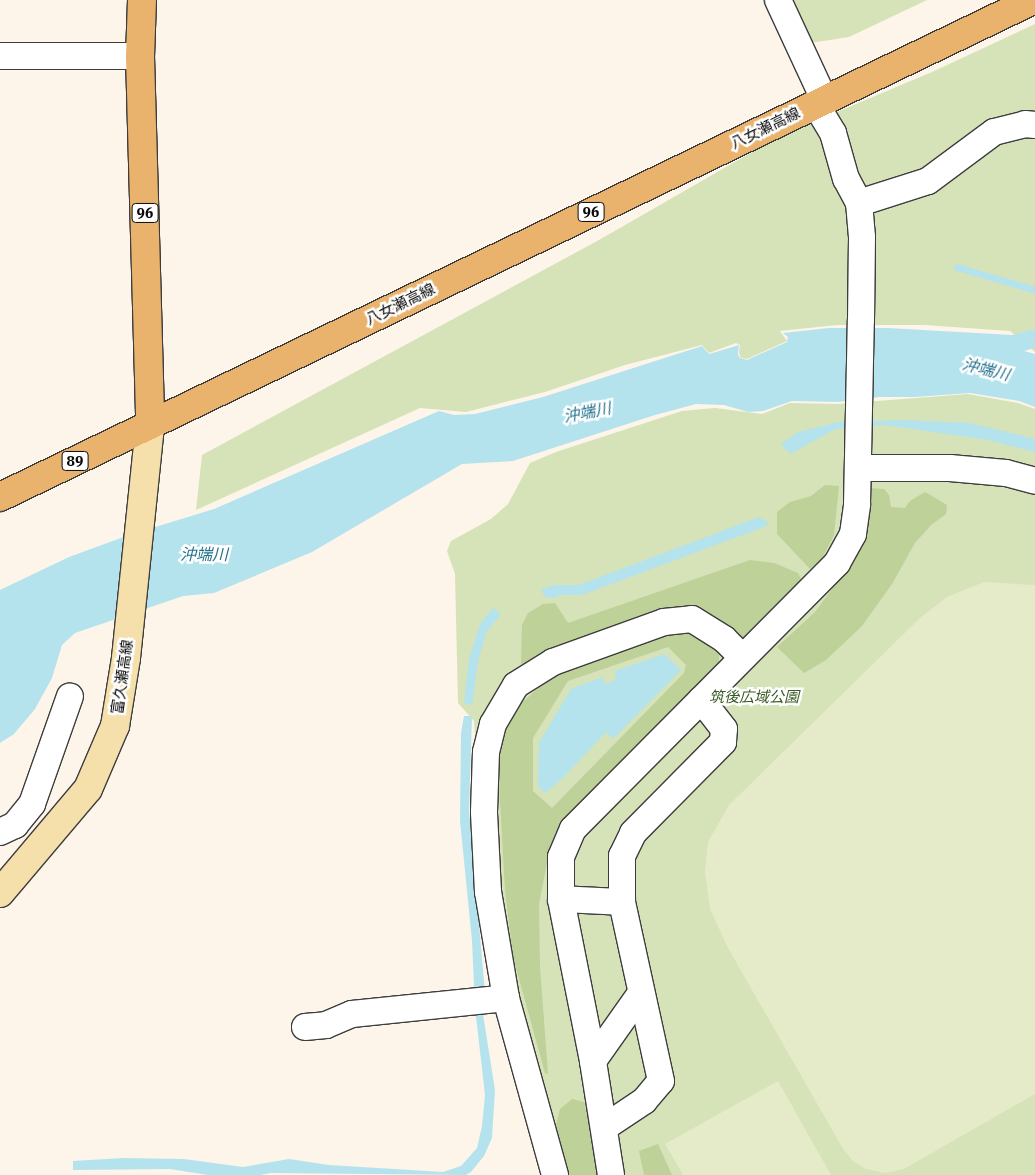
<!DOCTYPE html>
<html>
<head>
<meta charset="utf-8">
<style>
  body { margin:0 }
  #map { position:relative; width:1035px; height:1175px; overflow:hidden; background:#fdf5e9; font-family:"IBM Plex Serif","Noto Sans JP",serif }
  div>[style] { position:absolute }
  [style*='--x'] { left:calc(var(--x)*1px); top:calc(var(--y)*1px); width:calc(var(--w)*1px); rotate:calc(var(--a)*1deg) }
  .green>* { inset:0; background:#d6e2b8 }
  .forest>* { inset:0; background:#bdd199 }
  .pitch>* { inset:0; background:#e5ebc8 }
  .water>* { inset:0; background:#b4e3ee }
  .stream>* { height:7px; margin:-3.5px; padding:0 3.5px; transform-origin:3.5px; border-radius:3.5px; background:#b4e3ee }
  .roads { filter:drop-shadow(1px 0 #3d3d3d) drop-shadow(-1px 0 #3d3d3d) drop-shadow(0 1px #3d3d3d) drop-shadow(0 -1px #3d3d3d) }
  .minor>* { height:26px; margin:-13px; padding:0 13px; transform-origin:13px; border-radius:13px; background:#fff }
  .secondary>* { height:28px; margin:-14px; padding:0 14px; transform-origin:14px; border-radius:14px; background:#f5dfab }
  .primary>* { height:28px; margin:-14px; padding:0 14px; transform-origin:14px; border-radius:14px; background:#e9b36d }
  span { translate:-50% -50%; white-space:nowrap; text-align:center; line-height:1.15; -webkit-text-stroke:5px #fff; paint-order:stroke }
  .shield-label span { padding:1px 4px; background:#fff; border:1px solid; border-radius:4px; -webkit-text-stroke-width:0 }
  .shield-label { font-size:14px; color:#0a0a0a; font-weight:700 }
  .street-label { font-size:15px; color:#0a0a0a }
  .park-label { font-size:15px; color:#395923; font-style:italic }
  .water-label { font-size:16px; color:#23728c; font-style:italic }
</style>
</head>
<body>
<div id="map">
  <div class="green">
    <i style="clip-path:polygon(788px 0,927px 0,849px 37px,810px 43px)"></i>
    <i style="clip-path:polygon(1035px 24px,1035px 352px,1010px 331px,924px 325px,837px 325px,780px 331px,787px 341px,747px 359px,741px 358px,739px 353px,740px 345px,736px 343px,709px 353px,702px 345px,625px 365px,545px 392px,466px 412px,420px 408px,196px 510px,202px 455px,599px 240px,780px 136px,932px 72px)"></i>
    <i style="clip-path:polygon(968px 394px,1018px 403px,1035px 409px,1035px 1175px,547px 1175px,480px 811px,474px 721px,458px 703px,455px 574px,447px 551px,451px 541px,491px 519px,508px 504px,530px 463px,556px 452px,682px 411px,715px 408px,762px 414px,790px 403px,838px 404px)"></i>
  </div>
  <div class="forest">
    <i style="clip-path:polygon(825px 485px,839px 486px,834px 535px,823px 557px,810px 569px,777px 534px,777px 512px,790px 502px,811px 496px)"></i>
    <i style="clip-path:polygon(868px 488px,884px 489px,889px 495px,891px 507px,905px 508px,910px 501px,925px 492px,947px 505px,946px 514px,931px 525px,915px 543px,892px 584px,862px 626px,826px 660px,804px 673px,777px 647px,815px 612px,849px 566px)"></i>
    <i style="clip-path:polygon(750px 560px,774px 563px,798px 573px,802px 581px,743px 640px,710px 615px,525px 669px,521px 663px,522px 625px,528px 613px,543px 604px,555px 603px,568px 623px)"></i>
    <i style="clip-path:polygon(evenodd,692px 629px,719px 653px,719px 664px,549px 853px,539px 904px,540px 967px,548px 1074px,545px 1073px,513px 957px,505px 890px,498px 765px,500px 741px,516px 708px,558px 670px,626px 644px,692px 629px,668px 647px,686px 665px,684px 673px,552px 808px,533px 791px,533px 738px,568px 681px,668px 647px)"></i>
    <i style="clip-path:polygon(572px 1099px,584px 1102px,601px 1175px,568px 1175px,556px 1125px,560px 1109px)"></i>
    <i style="clip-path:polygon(658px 1144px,672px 1175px,644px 1175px,639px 1151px)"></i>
  </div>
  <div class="pitch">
    <i style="clip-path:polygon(984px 582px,1035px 585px,1035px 1094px,904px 1169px,885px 1173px,866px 1169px,853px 1161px,843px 1149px,728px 948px,710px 909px,705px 872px,708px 842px,729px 805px,920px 618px,947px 597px)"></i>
    <i style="clip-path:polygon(778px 1081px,831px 1175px,683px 1175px,665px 1144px)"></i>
  </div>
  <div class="water">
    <i style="clip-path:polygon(829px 328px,888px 328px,1012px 335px,1035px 329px,1035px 348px,1024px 351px,1035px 354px,1035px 407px,1019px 401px,970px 393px,915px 397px,880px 397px,838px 402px,792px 401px,763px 411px,748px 412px,724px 405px,696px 404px,655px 415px,513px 461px,462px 464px,312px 552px,214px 593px,183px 596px,75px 633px,62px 645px,52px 678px,35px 709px,14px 734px,0 743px,0 590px,69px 557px,129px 535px,214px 509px,439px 411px,454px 415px,475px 414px,543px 397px,702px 346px,709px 354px,739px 345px,738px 354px,740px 358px,747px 360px,787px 342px,788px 337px,783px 333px)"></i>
    <i style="clip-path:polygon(905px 420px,970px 423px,1035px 439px,1035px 452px,988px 440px,885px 425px,836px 429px,790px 454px,781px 444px,798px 432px,839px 422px)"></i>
    <i style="clip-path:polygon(759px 517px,769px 523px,764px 527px,582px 595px,559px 595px,556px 598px,545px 597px,541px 590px,553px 585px,579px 585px)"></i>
    <i style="clip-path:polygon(493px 608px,501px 614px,486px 633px,478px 662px,472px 705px,464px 703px,469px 659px,480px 624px)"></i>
    <i style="clip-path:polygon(664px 654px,681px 670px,613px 739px,606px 732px,561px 780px,545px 793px,538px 786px,539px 743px,571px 689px,602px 677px,605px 684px,616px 680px,615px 671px)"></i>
    <i style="clip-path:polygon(464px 716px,472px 716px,469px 810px,485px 993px,483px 1014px,495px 1090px,492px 1138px,484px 1156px,471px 1172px,466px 1175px,271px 1173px,260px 1175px,208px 1175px,170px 1169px,73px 1170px,73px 1161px,123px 1158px,184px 1159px,243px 1167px,289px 1159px,329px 1165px,443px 1172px,461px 1166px,477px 1148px,482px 1126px,485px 1095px,475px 1008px,472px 941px,460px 821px,461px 733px)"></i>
  </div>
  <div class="stream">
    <i style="--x:957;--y:267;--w:81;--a:16.4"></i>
  </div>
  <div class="roads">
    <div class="minor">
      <i style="--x:778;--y:0;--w:109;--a:65.1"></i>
      <i style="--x:0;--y:56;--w:140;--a:0"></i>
      <i style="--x:859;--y:203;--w:72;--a:-17.7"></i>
      <i style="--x:928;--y:181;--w:82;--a:-36.6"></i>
      <i style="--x:994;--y:132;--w:32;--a:-14"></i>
      <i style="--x:1025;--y:124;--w:10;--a:6"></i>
      <i style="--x:858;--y:468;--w:92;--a:0"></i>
      <i style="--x:950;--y:468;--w:56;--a:5.1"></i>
      <i style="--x:1006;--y:473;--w:30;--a:15"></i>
      <i style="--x:0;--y:832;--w:17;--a:-25"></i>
      <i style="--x:15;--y:825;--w:27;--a:-51"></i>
      <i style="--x:32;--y:804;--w:114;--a:-70.6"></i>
      <i style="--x:561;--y:899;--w:61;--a:2.8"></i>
      <i style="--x:305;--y:1027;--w:21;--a:-5"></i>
      <i style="--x:326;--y:1025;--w:28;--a:-23"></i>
      <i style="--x:352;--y:1014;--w:155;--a:-5.9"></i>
      <i style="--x:593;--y:1061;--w:83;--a:-54.8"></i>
      <i style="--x:605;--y:1127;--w:47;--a:-33.7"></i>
      <i style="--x:644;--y:1101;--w:26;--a:-50"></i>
      <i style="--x:661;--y:1081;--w:183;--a:-102.3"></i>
      <i style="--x:622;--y:902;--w:46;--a:-90"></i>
      <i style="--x:622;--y:856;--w:25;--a:-64"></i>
      <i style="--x:633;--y:833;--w:128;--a:-45.3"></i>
      <i style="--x:723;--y:742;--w:13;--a:-86"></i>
      <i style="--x:724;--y:729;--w:37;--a:-128"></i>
      <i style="--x:555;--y:1175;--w:184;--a:-105.5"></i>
      <i style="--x:506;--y:998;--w:108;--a:-99.6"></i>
      <i style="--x:488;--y:892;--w:80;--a:-92.9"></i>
      <i style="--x:484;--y:812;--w:60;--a:-88.1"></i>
      <i style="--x:486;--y:752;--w:29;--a:-76"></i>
      <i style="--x:493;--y:724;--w:45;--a:-59.5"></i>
      <i style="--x:516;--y:685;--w:44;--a:-31.9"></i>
      <i style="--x:553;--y:662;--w:118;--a:-19.8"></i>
      <i style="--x:664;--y:622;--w:28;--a:-6"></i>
      <i style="--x:692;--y:619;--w:38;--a:32"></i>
      <i style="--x:724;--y:639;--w:25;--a:45"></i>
      <i style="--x:611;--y:1175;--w:115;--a:-99"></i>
      <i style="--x:593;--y:1061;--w:165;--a:-101.2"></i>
      <i style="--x:561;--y:899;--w:42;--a:-90"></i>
      <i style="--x:561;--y:857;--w:30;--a:-67"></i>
      <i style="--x:573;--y:829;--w:375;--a:-45.2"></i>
      <i style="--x:837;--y:563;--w:33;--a:-61"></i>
      <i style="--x:853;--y:534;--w:30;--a:-82"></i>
      <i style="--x:857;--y:504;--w:184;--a:-88.8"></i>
      <i style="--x:861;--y:320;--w:83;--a:-89.3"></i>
      <i style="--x:862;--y:237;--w:34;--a:-95"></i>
      <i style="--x:859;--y:203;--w:27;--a:-118"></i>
      <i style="--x:846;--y:179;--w:48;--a:-105.8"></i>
      <i style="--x:833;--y:133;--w:35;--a:-121"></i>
    </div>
    <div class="secondary">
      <i style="--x:0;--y:893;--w:136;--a:-49.8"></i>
      <i style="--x:88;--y:789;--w:69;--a:-66.8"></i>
      <i style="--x:115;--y:726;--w:69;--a:-80.8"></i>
      <i style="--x:126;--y:658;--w:234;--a:-84.1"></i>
    </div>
    <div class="primary">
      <i style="--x:142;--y:0;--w:56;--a:92"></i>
      <i style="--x:140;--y:56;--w:369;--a:88.4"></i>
      <i style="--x:0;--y:497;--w:1146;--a:-25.69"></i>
    </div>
  </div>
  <div class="shield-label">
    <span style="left:591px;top:212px">96</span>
    <span style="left:145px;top:213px">96</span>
    <span style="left:75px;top:461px">89</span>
  </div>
  <div class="street-label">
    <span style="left:765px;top:128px;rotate:-26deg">八女瀬高線</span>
    <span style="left:400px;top:304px;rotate:-26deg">八女瀬高線</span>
    <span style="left:122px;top:677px;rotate:-82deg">富久瀬高線</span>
  </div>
  <div class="park-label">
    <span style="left:754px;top:697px">筑後広域公園</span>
  </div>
  <div class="water-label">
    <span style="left:986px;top:369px;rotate:14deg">沖端川</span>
    <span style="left:587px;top:412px;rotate:-11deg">沖端川</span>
    <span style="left:204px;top:554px">沖端川</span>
  </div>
</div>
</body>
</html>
